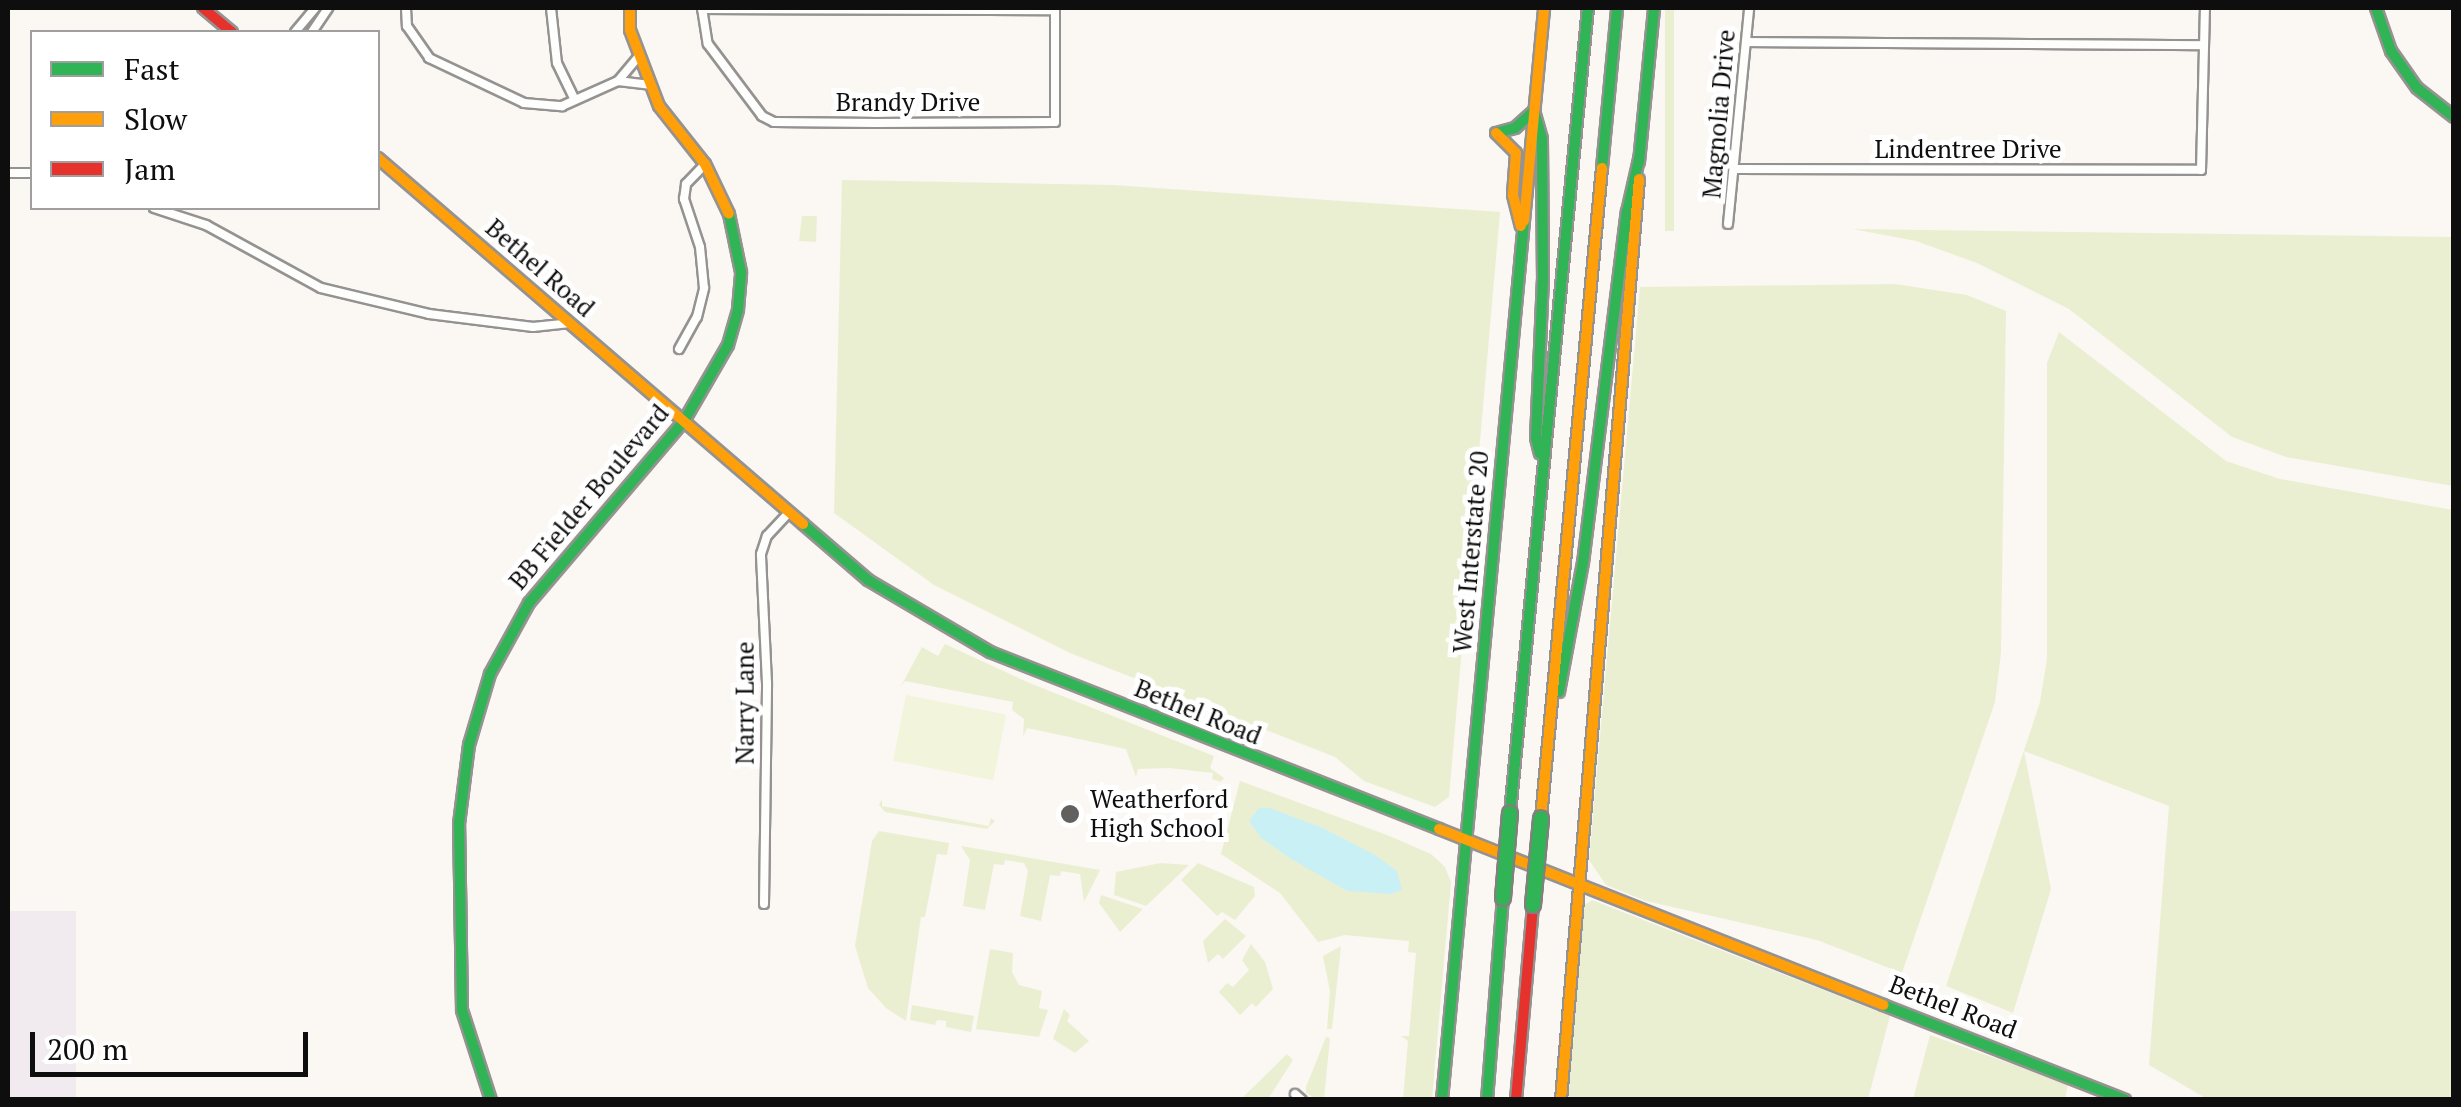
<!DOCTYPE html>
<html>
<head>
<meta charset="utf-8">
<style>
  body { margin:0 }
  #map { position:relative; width:2461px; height:1107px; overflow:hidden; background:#fbf7f2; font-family:"PT Serif",serif }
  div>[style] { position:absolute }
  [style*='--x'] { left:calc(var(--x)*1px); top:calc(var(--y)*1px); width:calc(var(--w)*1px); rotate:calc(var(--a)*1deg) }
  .industrial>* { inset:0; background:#f1ebef; transform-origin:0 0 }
  .green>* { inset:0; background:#ebefd2; transform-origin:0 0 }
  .pitch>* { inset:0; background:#f3f4dc; transform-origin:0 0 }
  .water>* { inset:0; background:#c9f1f5 }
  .roads { filter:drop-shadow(2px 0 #959391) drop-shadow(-2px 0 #959391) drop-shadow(0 2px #959391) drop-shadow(0 -2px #959391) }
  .street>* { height:8px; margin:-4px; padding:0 4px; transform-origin:4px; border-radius:4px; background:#fefefd }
  .fast>* { height:10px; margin:-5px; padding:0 5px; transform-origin:5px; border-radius:5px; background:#30b455 }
  .slow>* { height:10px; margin:-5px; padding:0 5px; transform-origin:5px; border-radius:5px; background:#ff9f0a }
  .jam>* { height:10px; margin:-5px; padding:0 5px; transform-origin:5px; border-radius:5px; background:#e5322d }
  .bridges { filter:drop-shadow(2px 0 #82807e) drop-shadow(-2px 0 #82807e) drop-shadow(0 2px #82807e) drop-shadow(0 -2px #82807e) }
  .fast-bridge>* { height:14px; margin:-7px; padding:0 7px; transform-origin:7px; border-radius:7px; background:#30b455 }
  .dots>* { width:28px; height:28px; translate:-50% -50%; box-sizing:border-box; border:5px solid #fff; border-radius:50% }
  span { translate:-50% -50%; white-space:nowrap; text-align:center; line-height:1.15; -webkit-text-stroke:10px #fff; paint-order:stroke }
  .street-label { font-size:25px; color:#0e0e0e }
  .poi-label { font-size:25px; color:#0e0e0e }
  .left { translate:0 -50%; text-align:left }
  .frame { position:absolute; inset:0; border:10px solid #0e0e0e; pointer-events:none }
  .legend { position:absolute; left:30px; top:30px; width:350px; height:180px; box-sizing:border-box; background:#fff; border:2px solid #9f9f9f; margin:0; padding:12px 18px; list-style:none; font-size:30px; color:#0e0e0e }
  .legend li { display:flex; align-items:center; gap:20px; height:50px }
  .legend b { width:50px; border:2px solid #9f9f9f }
  .scale { position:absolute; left:30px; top:1032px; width:278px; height:45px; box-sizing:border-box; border:5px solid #0e0e0e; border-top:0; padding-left:12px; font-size:30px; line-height:35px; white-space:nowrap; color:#0e0e0e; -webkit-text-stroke:8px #fff; paint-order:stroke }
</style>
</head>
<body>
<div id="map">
  <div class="industrial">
    <i style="left:8px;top:911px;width:68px;height:188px"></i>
  </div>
  <div class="green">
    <i style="left:1665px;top:8px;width:9px;height:223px"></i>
    <i style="clip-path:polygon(842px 180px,1113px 185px,1500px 212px,1449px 797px,1435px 807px,1364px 781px,1335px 757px,1070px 653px,934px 585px,834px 513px)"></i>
    <i style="clip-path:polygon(802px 216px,817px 216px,816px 242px,799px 241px)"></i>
    <i style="clip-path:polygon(1853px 229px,2453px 237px,2453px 486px,2286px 457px,2232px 437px,2069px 309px,1977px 263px,1916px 241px)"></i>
    <i style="clip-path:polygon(1895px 284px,1967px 295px,2006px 311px,2001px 653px,1995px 702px,1902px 973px,1817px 940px,1646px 901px,1606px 885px,1589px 860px,1640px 287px)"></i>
    <i style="clip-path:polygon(2059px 332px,2226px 461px,2280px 479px,2453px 510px,2453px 1099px,2207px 1099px,2149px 1065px,2169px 806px,2024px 751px,2051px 889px,2013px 1013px,1946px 986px,2040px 702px,2047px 659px,2047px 363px)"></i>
    <i style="clip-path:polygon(945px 644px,1027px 682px,1214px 756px,1210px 768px,1224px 778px,1221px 782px,1212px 779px,1213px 773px,1169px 768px,1138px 769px,1136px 777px,1126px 749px,1027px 728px,1023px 737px,1024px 719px,1012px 710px,1013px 702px,905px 681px,900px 688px,922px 647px,938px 656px)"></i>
    <i style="clip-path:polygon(1240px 781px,1387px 835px,1431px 854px,1445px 867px,1451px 882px,1432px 1099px,1403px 1099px,1408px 1041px,1401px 1036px,1409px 1036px,1416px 953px,1408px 952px,1409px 941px,1345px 935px,1318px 942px,1280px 893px,1221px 854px)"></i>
    <i style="clip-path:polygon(882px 799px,882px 806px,989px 826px,991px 818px,995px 821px,987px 829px,885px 812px,879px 805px)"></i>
    <i style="clip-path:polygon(879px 831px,949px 843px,947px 855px,937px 854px,925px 917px,921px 917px,906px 1021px,886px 1008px,868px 988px,855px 946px,872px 841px)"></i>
    <i style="clip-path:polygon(961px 846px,1100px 870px,1084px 902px,1080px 874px,1061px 871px,1060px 876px,1050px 875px,1041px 921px,1020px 916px,1028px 871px,1024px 863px,1005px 860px,1004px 865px,994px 864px,985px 910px,963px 906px,970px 860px)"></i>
    <i style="clip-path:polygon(1160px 863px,1189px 865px,1146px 906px,1114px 895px,1116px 872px)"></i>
    <i style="clip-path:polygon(1198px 863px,1254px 887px,1255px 896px,1235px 920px,1222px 912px,1217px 916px,1181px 880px)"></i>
    <i style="clip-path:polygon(1101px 895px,1143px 909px,1120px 932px,1099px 903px)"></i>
    <i style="clip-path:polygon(1592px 900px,1890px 1016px,1868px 1099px,1568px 1099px,1584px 905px)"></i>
    <i style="clip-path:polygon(1225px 919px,1246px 936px,1223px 959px,1218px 954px,1208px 963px,1203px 941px)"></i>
    <i style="clip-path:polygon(1251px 944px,1265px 962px,1273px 989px,1256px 1007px,1252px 1003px,1240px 1015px,1219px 992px,1227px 983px,1233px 987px,1249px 970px,1242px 960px)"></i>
    <i style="clip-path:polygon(1341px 946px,1332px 1029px,1327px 1029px,1330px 991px,1323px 956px)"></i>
    <i style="clip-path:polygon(990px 949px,1013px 953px,1012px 972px,1019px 985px,1042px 991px,1039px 1008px,1048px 1010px,1039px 1037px,976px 1029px)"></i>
    <i style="clip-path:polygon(912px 1005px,974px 1016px,971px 1032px,946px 1027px,946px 1021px,937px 1020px,935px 1025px,910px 1020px)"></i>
    <i style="clip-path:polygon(1064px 1009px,1070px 1015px,1067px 1021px,1089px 1041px,1075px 1053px,1053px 1039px)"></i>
    <i style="clip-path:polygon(1930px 1035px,2068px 1084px,2065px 1099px,1913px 1099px)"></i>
    <i style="clip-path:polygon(1326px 1037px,1330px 1038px,1324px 1099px,1316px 1099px,1306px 1093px,1306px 1087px)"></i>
    <i style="clip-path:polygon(1287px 1054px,1293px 1060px,1268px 1099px,1241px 1099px)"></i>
  </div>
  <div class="pitch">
    <i style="left:906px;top:695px;width:102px;height:67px;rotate:11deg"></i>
  </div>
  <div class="water">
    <i style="clip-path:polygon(1259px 808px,1270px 808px,1323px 828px,1375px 855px,1397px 871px,1402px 890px,1391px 894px,1347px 891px,1291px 859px,1261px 838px,1249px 821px)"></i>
  </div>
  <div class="roads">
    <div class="street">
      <i style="--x:406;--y:8;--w:18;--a:87"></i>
      <i style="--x:407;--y:26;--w:39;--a:55"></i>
      <i style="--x:429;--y:58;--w:105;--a:25.3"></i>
      <i style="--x:524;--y:103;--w:38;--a:5"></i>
      <i style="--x:562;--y:106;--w:61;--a:-24.1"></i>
      <i style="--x:618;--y:81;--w:32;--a:7"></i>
      <i style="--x:551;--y:8;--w:55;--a:83.8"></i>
      <i style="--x:557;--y:63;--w:41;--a:64.1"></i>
      <i style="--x:702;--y:8;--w:36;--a:81"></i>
      <i style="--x:708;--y:44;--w:90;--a:53.1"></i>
      <i style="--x:762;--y:116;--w:13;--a:27"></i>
      <i style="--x:774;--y:122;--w:102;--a:0.6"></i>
      <i style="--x:876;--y:123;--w:179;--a:-0.3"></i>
      <i style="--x:1055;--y:122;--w:114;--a:-90"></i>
      <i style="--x:702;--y:9;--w:353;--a:0.2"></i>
      <i style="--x:295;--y:32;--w:31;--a:-50"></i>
      <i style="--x:312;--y:32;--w:29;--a:-56"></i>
      <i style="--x:1746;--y:42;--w:458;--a:0.4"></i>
      <i style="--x:618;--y:81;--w:33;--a:-50"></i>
      <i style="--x:1734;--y:169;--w:467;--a:0.1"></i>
      <i style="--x:2201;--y:170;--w:162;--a:-88.6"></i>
      <i style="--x:8;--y:173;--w:24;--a:0"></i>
      <i style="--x:154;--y:208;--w:55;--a:18.1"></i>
      <i style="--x:206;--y:225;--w:131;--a:28.7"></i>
      <i style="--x:321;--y:288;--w:111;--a:13.5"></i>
      <i style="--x:429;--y:314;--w:105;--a:7.1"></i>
      <i style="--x:533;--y:327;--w:37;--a:-6"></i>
      <i style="--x:1728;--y:224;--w:217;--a:-84.4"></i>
      <i style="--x:679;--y:349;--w:37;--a:-61"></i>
      <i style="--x:697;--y:317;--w:30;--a:-76"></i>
      <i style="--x:704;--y:288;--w:41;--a:-95.6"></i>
      <i style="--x:700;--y:247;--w:51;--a:-108.4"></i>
      <i style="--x:684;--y:199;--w:15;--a:-82"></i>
      <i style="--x:686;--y:184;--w:28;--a:-46"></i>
      <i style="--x:764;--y:904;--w:221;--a:-89.2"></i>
      <i style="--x:767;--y:683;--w:129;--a:-92.7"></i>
      <i style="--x:761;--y:554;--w:19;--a:-72"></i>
      <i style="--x:767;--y:536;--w:33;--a:-47"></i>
      <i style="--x:1295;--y:1094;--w:9;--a:41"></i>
    </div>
    <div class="fast">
      <i style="--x:2376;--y:8;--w:46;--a:70.8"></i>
      <i style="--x:2391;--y:51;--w:45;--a:54.9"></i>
      <i style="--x:2417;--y:88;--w:47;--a:38.1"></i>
      <i style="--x:1534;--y:111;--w:29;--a:74"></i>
      <i style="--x:1542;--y:139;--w:139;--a:89.6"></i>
      <i style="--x:1543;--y:278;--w:160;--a:92.5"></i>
      <i style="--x:1536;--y:438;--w:16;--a:76"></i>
      <i style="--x:1496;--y:133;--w:20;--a:-15"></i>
      <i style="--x:1515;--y:128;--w:24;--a:-42"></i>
      <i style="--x:1639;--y:162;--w:155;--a:-84.4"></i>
      <i style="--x:1602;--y:168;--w:161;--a:-84.6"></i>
      <i style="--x:803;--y:524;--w:86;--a:40.7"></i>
      <i style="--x:868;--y:580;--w:142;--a:30.5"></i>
      <i style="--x:990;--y:652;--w:483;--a:21.5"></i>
      <i style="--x:1559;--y:692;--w:131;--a:-79.5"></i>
      <i style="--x:1583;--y:563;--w:354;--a:-82.9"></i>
      <i style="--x:1627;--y:212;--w:54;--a:-77.2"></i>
      <i style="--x:1510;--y:813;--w:809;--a:-84.47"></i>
      <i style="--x:1883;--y:1005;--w:260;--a:21.4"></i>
      <i style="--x:491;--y:1100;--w:95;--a:-107.9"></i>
      <i style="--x:462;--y:1010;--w:186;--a:-90.9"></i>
      <i style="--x:459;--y:824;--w:80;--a:-82.8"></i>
      <i style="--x:469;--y:745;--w:74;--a:-73.5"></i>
      <i style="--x:490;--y:674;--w:81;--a:-61.2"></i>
      <i style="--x:529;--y:603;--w:239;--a:-49.6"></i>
      <i style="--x:684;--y:421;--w:88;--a:-59.9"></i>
      <i style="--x:728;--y:345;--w:37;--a:-74"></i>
      <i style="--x:738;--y:309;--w:37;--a:-85"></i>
      <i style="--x:741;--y:272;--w:59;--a:-101.7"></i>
      <i style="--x:1442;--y:1100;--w:883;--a:-84.67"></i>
      <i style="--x:1487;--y:1100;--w:203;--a:-85.5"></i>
    </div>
    <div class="slow">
      <i style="--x:630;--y:8;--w:22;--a:90"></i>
      <i style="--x:630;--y:30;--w:81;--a:69.1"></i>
      <i style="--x:659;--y:106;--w:74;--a:51.6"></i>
      <i style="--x:705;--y:164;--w:55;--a:64.4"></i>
      <i style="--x:1496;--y:133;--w:28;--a:45"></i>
      <i style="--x:1516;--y:153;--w:42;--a:94.1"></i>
      <i style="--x:1513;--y:195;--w:32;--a:76"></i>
      <i style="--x:378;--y:158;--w:561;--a:40.73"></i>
      <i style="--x:1524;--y:221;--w:214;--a:-84.6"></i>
      <i style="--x:1541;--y:818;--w:653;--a:-84.64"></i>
      <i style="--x:1439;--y:829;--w:478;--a:21.6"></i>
      <i style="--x:1561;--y:1100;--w:924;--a:-85.16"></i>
    </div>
    <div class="jam">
      <i style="--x:203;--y:8;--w:38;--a:40"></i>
      <i style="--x:1516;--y:1100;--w:196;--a:-85"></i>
    </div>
  </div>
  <div class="bridges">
    <div class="fast-bridge">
      <i style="--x:1503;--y:898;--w:85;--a:-85.3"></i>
      <i style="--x:1533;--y:905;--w:87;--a:-84.7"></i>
    </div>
  </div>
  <div class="dots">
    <i style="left:1070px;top:814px;background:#61605e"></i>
  </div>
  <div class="street-label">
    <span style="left:908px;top:102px">Brandy Drive</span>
    <span style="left:1719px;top:114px;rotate:-85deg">Magnolia Drive</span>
    <span style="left:1968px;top:149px">Lindentree Drive</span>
    <span style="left:540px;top:268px;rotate:41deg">Bethel Road</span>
    <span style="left:589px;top:497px;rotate:-50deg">BB Fielder Boulevard</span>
    <span style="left:1471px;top:552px;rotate:-85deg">West Interstate 20</span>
    <span style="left:745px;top:703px;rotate:-90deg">Narry Lane</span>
    <span style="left:1198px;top:712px;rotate:22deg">Bethel Road</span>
    <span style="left:1953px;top:1007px;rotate:21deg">Bethel Road</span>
  </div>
  <div class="poi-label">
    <span class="left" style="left:1090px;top:814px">Weatherford<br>High School</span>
  </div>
  <div class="frame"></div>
  <ul class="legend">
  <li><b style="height:12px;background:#30b455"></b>Fast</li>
  <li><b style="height:12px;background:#ff9f0a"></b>Slow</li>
  <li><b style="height:12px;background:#e5322d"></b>Jam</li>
  </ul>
  <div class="scale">200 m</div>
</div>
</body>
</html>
